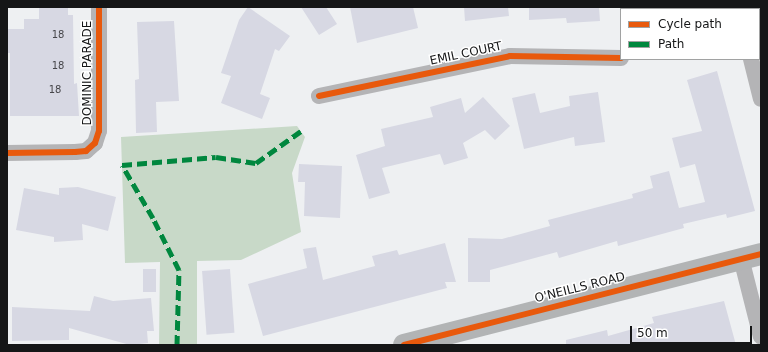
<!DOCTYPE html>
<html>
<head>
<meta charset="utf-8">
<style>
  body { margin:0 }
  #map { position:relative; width:768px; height:352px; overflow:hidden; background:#eef0f2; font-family:"DejaVu Sans",sans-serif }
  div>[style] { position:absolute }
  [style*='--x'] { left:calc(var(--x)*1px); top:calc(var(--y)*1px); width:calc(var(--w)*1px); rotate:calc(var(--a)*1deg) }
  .green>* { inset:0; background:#c8d9c8 }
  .building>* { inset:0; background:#d7d8e3; transform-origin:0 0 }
  .street>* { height:16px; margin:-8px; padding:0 8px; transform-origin:8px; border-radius:8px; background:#b4b4b6 }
  .secondary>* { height:22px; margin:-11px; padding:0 11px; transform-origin:11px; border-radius:11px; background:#b2b4b5 }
  .quiet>* { height:5px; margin-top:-2.5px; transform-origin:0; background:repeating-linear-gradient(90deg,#00873e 0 10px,transparent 0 15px) }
  .cycleway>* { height:6px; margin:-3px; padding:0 3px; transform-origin:3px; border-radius:3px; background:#e8590c }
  span { translate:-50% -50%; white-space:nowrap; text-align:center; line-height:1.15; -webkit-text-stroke:3px #fff; paint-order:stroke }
  .number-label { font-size:10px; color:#46464a }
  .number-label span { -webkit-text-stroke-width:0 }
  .street-label { font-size:12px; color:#151617 }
  .frame { position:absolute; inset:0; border:8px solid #151617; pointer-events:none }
  .legend { position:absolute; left:620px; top:8px; width:140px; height:52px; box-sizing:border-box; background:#fff; border:1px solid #a1a2a2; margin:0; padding:5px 7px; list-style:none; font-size:12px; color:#151617 }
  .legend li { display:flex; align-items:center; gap:8px; height:20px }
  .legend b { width:20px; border:1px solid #a1a2a2 }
  .scale { position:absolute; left:630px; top:326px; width:122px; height:18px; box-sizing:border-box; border:2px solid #151617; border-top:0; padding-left:5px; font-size:12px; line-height:14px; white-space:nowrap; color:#151617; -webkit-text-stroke:3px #fff; paint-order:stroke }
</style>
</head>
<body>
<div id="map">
  <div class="green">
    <i style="clip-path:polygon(297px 126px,305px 137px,292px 173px,301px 232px,241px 260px,197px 261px,197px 345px,159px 345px,160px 262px,125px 263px,121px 137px)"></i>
  </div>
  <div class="building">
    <i style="clip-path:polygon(39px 7px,68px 7px,68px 15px,73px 15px,74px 84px,77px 83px,79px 116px,10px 116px,10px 53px,8px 53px,7px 29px,24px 29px,24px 19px,39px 19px)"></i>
    <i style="clip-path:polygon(248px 7px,290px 36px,279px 51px,275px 49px,260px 94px,270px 98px,262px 119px,221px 103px,231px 76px,221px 73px,239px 20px)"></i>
    <i style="clip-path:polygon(301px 7px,326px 7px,337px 24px,319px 35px)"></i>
    <i style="clip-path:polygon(350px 7px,413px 7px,418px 28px,357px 43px)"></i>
    <i style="clip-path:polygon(464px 7px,508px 7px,509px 16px,465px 21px)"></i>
    <i style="clip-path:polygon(529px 7px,599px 7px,600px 21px,567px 23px,566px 18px,529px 20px)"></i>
    <i style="clip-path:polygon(174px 21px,179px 101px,156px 102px,157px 132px,136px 133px,135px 80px,139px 79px,137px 22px)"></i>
    <i style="clip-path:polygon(717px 71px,755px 211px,727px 218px,726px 214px,683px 224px,684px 228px,618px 246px,617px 241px,559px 258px,557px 252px,490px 270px,490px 282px,468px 282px,468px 238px,502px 239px,550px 226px,548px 220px,633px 198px,632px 194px,653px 188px,650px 176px,669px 171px,679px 208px,705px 202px,695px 164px,680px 168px,672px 138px,702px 131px,687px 80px)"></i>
    <i style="clip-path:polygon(598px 92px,605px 142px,575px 146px,574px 137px,524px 149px,512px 98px,535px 93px,540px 113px,570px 106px,569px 96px)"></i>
    <i style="clip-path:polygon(483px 97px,510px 126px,495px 140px,485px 130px,463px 143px,468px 158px,444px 165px,440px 154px,382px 168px,390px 193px,369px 199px,356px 155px,385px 146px,381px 129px,433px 117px,430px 107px,461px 98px,465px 113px)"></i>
    <i style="clip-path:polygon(299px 164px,342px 166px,340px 218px,304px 216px,305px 182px,298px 182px)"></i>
    <i style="clip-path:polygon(78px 187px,116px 197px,108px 231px,82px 224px,83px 240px,54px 242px,54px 237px,16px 230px,24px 188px,59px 195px,59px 188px)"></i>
    <i style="clip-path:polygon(445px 243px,456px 282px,445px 282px,447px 288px,263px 336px,248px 284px,307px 268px,303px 249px,316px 247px,323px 280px,375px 266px,372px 256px,397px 250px,399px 255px)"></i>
    <i style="left:143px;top:269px;width:13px;height:23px"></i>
    <i style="left:230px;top:269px;width:64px;height:28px;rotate:86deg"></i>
    <i style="clip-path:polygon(94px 296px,113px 301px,151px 298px,154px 331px,147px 331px,148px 343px,130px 345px,69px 328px,69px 340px,12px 341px,12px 307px,90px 311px)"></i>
    <i style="clip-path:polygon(724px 301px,736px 345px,566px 345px,566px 340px,607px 330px,608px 336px,654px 323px,652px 317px)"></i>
  </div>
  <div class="street">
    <i style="--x:737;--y:7;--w:2;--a:63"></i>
    <i style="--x:751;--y:59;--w:41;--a:76"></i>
    <i style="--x:319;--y:96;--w:195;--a:-11.8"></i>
    <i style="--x:510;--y:56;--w:111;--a:1"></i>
    <i style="--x:7;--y:153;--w:68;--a:-0.8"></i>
    <i style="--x:75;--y:152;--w:11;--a:-5"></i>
    <i style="--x:86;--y:151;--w:12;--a:-42"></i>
    <i style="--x:95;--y:143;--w:13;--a:-72"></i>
    <i style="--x:99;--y:131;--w:124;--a:-90"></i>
    <i style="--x:741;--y:258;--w:81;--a:75.8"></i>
  </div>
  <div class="secondary">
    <i style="--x:404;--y:345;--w:368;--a:-14.3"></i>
  </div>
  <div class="quiet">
    <i style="--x:177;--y:345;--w:75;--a:-88.5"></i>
    <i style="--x:179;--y:270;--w:58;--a:-116.6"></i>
    <i style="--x:153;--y:218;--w:61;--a:-120.3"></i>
    <i style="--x:122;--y:165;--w:94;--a:-4.9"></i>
    <i style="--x:216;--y:157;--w:40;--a:8.5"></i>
    <i style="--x:256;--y:163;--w:55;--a:-35.4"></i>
  </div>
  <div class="cycleway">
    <i style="--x:319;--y:96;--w:195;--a:-11.8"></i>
    <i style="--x:510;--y:56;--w:111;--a:1"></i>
    <i style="--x:7;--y:153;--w:68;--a:-0.8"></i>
    <i style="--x:75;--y:152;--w:11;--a:-5"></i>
    <i style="--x:86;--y:151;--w:12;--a:-42"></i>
    <i style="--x:95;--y:143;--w:13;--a:-72"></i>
    <i style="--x:99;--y:131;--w:124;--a:-90"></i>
    <i style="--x:404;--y:345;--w:368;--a:-14.3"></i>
  </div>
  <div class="number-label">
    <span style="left:58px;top:35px">18</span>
    <span style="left:58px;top:66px">18</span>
    <span style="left:55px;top:90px">18</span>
  </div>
  <div class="street-label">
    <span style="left:466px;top:54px;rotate:-12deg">EMIL COURT</span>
    <span style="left:88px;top:73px;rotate:-90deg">DOMINIC PARADE</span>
    <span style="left:580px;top:288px;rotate:-14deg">O'NEILLS ROAD</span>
  </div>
  <div class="frame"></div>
  <ul class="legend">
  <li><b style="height:5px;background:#e8590c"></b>Cycle path</li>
  <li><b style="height:5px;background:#00873e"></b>Path</li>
  </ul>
  <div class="scale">50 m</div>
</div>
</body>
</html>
